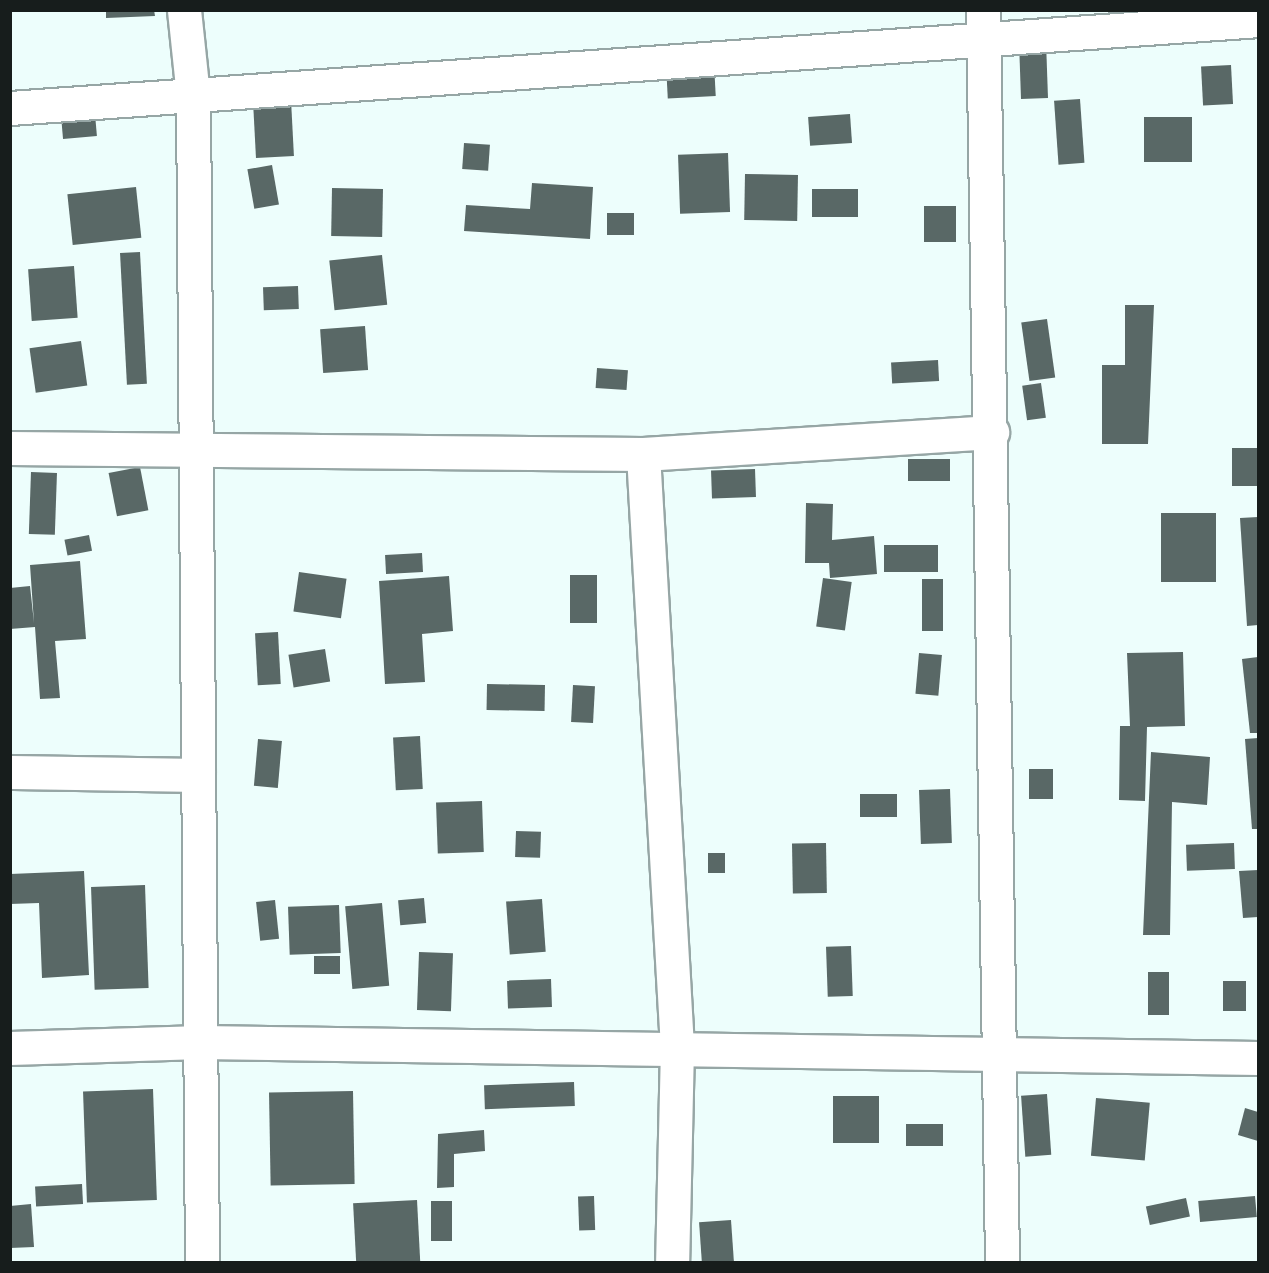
<!DOCTYPE html>
<html>
<head>
<meta charset="utf-8">
<style>
  body { margin:0 }
  #map { position:relative; width:1269px; height:1273px; overflow:hidden; background:#edfefc; font-family:Inter,sans-serif }
  div>[style] { position:absolute }
  [style*='--x'] { left:calc(var(--x)*1px); top:calc(var(--y)*1px); width:calc(var(--w)*1px); rotate:calc(var(--a)*1deg) }
  .building>* { inset:0; background:#596866; transform-origin:0 0 }
  .roads { filter:drop-shadow(2px 0 #96a6a5) drop-shadow(-2px 0 #96a6a5) drop-shadow(0 2px #96a6a5) drop-shadow(0 -2px #96a6a5) }
  .street>* { height:33px; margin:-16.5px; padding:0 16.5px; transform-origin:16.5px; border-radius:16.5px; background:#fff }
  span { translate:-50% -50%; white-space:nowrap; text-align:center; line-height:1.15; -webkit-text-stroke:6px #fff; paint-order:stroke }
  .frame { position:absolute; inset:0; border:12px solid #171d1c; pointer-events:none }
</style>
</head>
<body>
<div id="map">
  <div class="building">
    <i style="clip-path:polygon(106px 10px,154px 10px,155px 16px,106px 18px)"></i>
    <i style="left:1046px;top:41px;width:57px;height:27px;rotate:88deg"></i>
    <i style="left:714px;top:63px;width:33px;height:48px;rotate:87deg"></i>
    <i style="left:1231px;top:65px;width:39px;height:30px;rotate:87deg"></i>
    <i style="left:1080px;top:99px;width:64px;height:26px;rotate:86deg"></i>
    <i style="left:291px;top:100px;width:56px;height:38px;rotate:87deg"></i>
    <i style="left:95px;top:114px;width:22px;height:34px;rotate:85deg"></i>
    <i style="left:850px;top:114px;width:29px;height:42px;rotate:86deg"></i>
    <i style="left:1144px;top:117px;width:48px;height:45px"></i>
    <i style="left:464px;top:143px;width:26px;height:26px;rotate:4deg"></i>
    <i style="left:728px;top:153px;width:59px;height:50px;rotate:88deg"></i>
    <i style="left:272px;top:165px;width:40px;height:25px;rotate:80deg"></i>
    <i style="left:745px;top:174px;width:53px;height:46px;rotate:1deg"></i>
    <i style="clip-path:polygon(532px 183px,593px 187px,590px 239px,464px 231px,466px 205px,530px 209px)"></i>
    <i style="left:136px;top:187px;width:51px;height:69px;rotate:84deg"></i>
    <i style="left:332px;top:188px;width:51px;height:48px;rotate:1deg"></i>
    <i style="left:858px;top:189px;width:28px;height:46px;rotate:90deg"></i>
    <i style="left:924px;top:206px;width:32px;height:36px"></i>
    <i style="left:607px;top:213px;width:27px;height:22px"></i>
    <i style="left:140px;top:252px;width:132px;height:20px;rotate:87deg"></i>
    <i style="left:382px;top:255px;width:50px;height:53px;rotate:84deg"></i>
    <i style="left:74px;top:266px;width:52px;height:46px;rotate:86deg"></i>
    <i style="left:298px;top:286px;width:23px;height:35px;rotate:88deg"></i>
    <i style="clip-path:polygon(1125px 305px,1154px 305px,1148px 444px,1102px 444px,1102px 365px,1125px 365px)"></i>
    <i style="left:1047px;top:319px;width:59px;height:26px;rotate:82deg"></i>
    <i style="left:365px;top:326px;width:44px;height:45px;rotate:86deg"></i>
    <i style="left:81px;top:341px;width:45px;height:52px;rotate:82deg"></i>
    <i style="left:938px;top:360px;width:21px;height:47px;rotate:87deg"></i>
    <i style="left:597px;top:368px;width:31px;height:20px;rotate:4deg"></i>
    <i style="left:1041px;top:383px;width:35px;height:19px;rotate:82deg"></i>
    <i style="left:1258px;top:448px;width:38px;height:26px;rotate:90deg"></i>
    <i style="left:950px;top:459px;width:22px;height:42px;rotate:90deg"></i>
    <i style="left:140px;top:467px;width:44px;height:32px;rotate:79deg"></i>
    <i style="left:755px;top:469px;width:28px;height:44px;rotate:88deg"></i>
    <i style="left:31px;top:472px;width:26px;height:62px;rotate:2deg"></i>
    <i style="clip-path:polygon(806px 503px,833px 504px,832px 540px,874px 536px,877px 574px,830px 578px,829px 563px,805px 563px)"></i>
    <i style="left:1161px;top:513px;width:55px;height:69px"></i>
    <i style="clip-path:polygon(1258px 517px,1258px 625px,1247px 626px,1240px 518px)"></i>
    <i style="left:89px;top:535px;width:16px;height:25px;rotate:79deg"></i>
    <i style="left:938px;top:545px;width:27px;height:54px;rotate:90deg"></i>
    <i style="left:422px;top:553px;width:19px;height:37px;rotate:87deg"></i>
    <i style="clip-path:polygon(80px 561px,86px 639px,55px 641px,60px 698px,40px 699px,35px 627px,10px 629px,10px 588px,30px 586px,34px 623px,30px 565px)"></i>
    <i style="left:299px;top:572px;width:48px;height:40px;rotate:8deg"></i>
    <i style="left:570px;top:575px;width:27px;height:48px"></i>
    <i style="clip-path:polygon(449px 576px,453px 631px,422px 634px,425px 682px,385px 684px,379px 581px)"></i>
    <i style="left:823px;top:578px;width:29px;height:49px;rotate:8deg"></i>
    <i style="left:922px;top:579px;width:21px;height:52px"></i>
    <i style="left:278px;top:632px;width:52px;height:23px;rotate:87deg"></i>
    <i style="left:325px;top:649px;width:33px;height:37px;rotate:81deg"></i>
    <i style="clip-path:polygon(1183px 652px,1185px 726px,1147px 727px,1145px 801px,1119px 800px,1120px 726px,1130px 726px,1127px 653px)"></i>
    <i style="left:919px;top:653px;width:23px;height:41px;rotate:5deg"></i>
    <i style="clip-path:polygon(1258px 657px,1258px 733px,1250px 733px,1242px 659px)"></i>
    <i style="left:487px;top:684px;width:58px;height:26px;rotate:1deg"></i>
    <i style="left:573px;top:685px;width:22px;height:37px;rotate:3deg"></i>
    <i style="left:420px;top:736px;width:53px;height:27px;rotate:87deg"></i>
    <i style="clip-path:polygon(1258px 738px,1258px 829px,1252px 829px,1245px 739px)"></i>
    <i style="left:258px;top:739px;width:24px;height:47px;rotate:5deg"></i>
    <i style="clip-path:polygon(1151px 752px,1210px 757px,1207px 805px,1172px 802px,1170px 935px,1143px 935px)"></i>
    <i style="left:1029px;top:769px;width:24px;height:30px"></i>
    <i style="left:950px;top:789px;width:54px;height:31px;rotate:88deg"></i>
    <i style="left:860px;top:794px;width:37px;height:23px"></i>
    <i style="left:482px;top:801px;width:51px;height:46px;rotate:88deg"></i>
    <i style="left:516px;top:831px;width:25px;height:26px;rotate:2deg"></i>
    <i style="left:826px;top:843px;width:50px;height:34px;rotate:89deg"></i>
    <i style="left:1234px;top:843px;width:26px;height:48px;rotate:88deg"></i>
    <i style="left:725px;top:853px;width:20px;height:17px;rotate:90deg"></i>
    <i style="clip-path:polygon(1258px 870px,1258px 917px,1243px 918px,1239px 871px)"></i>
    <i style="clip-path:polygon(84px 871px,89px 975px,42px 978px,39px 903px,10px 904px,10px 874px)"></i>
    <i style="left:145px;top:885px;width:103px;height:54px;rotate:88deg"></i>
    <i style="left:424px;top:898px;width:25px;height:26px;rotate:85deg"></i>
    <i style="left:542px;top:899px;width:53px;height:36px;rotate:86deg"></i>
    <i style="left:275px;top:900px;width:39px;height:19px;rotate:84deg"></i>
    <i style="left:382px;top:903px;width:83px;height:37px;rotate:85deg"></i>
    <i style="left:339px;top:905px;width:48px;height:51px;rotate:88deg"></i>
    <i style="left:851px;top:946px;width:50px;height:25px;rotate:88deg"></i>
    <i style="left:419px;top:952px;width:34px;height:58px;rotate:2deg"></i>
    <i style="left:314px;top:956px;width:26px;height:18px"></i>
    <i style="left:1148px;top:972px;width:21px;height:43px"></i>
    <i style="left:551px;top:979px;width:28px;height:44px;rotate:88deg"></i>
    <i style="left:1223px;top:981px;width:23px;height:30px"></i>
    <i style="left:574px;top:1082px;width:24px;height:90px;rotate:88deg"></i>
    <i style="left:153px;top:1089px;width:111px;height:70px;rotate:88deg"></i>
    <i style="left:353px;top:1091px;width:93px;height:84px;rotate:89deg"></i>
    <i style="left:1047px;top:1094px;width:61px;height:26px;rotate:86deg"></i>
    <i style="left:879px;top:1096px;width:47px;height:46px;rotate:90deg"></i>
    <i style="left:1096px;top:1098px;width:54px;height:58px;rotate:5deg"></i>
    <i style="clip-path:polygon(1245px 1108px,1258px 1112px,1258px 1141px,1238px 1135px)"></i>
    <i style="left:943px;top:1124px;width:22px;height:37px;rotate:90deg"></i>
    <i style="clip-path:polygon(484px 1130px,485px 1151px,454px 1154px,454px 1187px,437px 1188px,438px 1134px)"></i>
    <i style="left:82px;top:1184px;width:20px;height:47px;rotate:87deg"></i>
    <i style="left:594px;top:1196px;width:34px;height:16px;rotate:88deg"></i>
    <i style="left:1255px;top:1196px;width:21px;height:57px;rotate:85deg"></i>
    <i style="left:1186px;top:1198px;width:19px;height:41px;rotate:78deg"></i>
    <i style="left:417px;top:1200px;width:62px;height:64px;rotate:87deg"></i>
    <i style="left:431px;top:1201px;width:21px;height:40px"></i>
    <i style="clip-path:polygon(31px 1204px,34px 1247px,10px 1248px,10px 1206px)"></i>
    <i style="left:731px;top:1220px;width:42px;height:32px;rotate:86deg"></i>
  </div>
  <div class="roads">
    <div class="street">
      <i style="--x:184;--y:10;--w:85;--a:84"></i>
      <i style="--x:193;--y:95;--w:1167;--a:89.56"></i>
      <i style="--x:983;--y:10;--w:1252;--a:89.13"></i>
      <i style="--x:10;--y:108;--w:1251;--a:-4.03"></i>
      <i style="--x:10;--y:448;--w:633;--a:0.54"></i>
      <i style="--x:643;--y:454;--w:350;--a:-3.6"></i>
      <i style="--x:643;--y:454;--w:594;--a:86.72"></i>
      <i style="--x:677;--y:1047;--w:215;--a:91.3"></i>
      <i style="--x:10;--y:772;--w:188;--a:0.9"></i>
      <i style="--x:10;--y:1048;--w:191;--a:-1.8"></i>
      <i style="--x:201;--y:1042;--w:1057;--a:0.87"></i>
    </div>
  </div>
  <div class="frame"></div>
</div>
</body>
</html>
